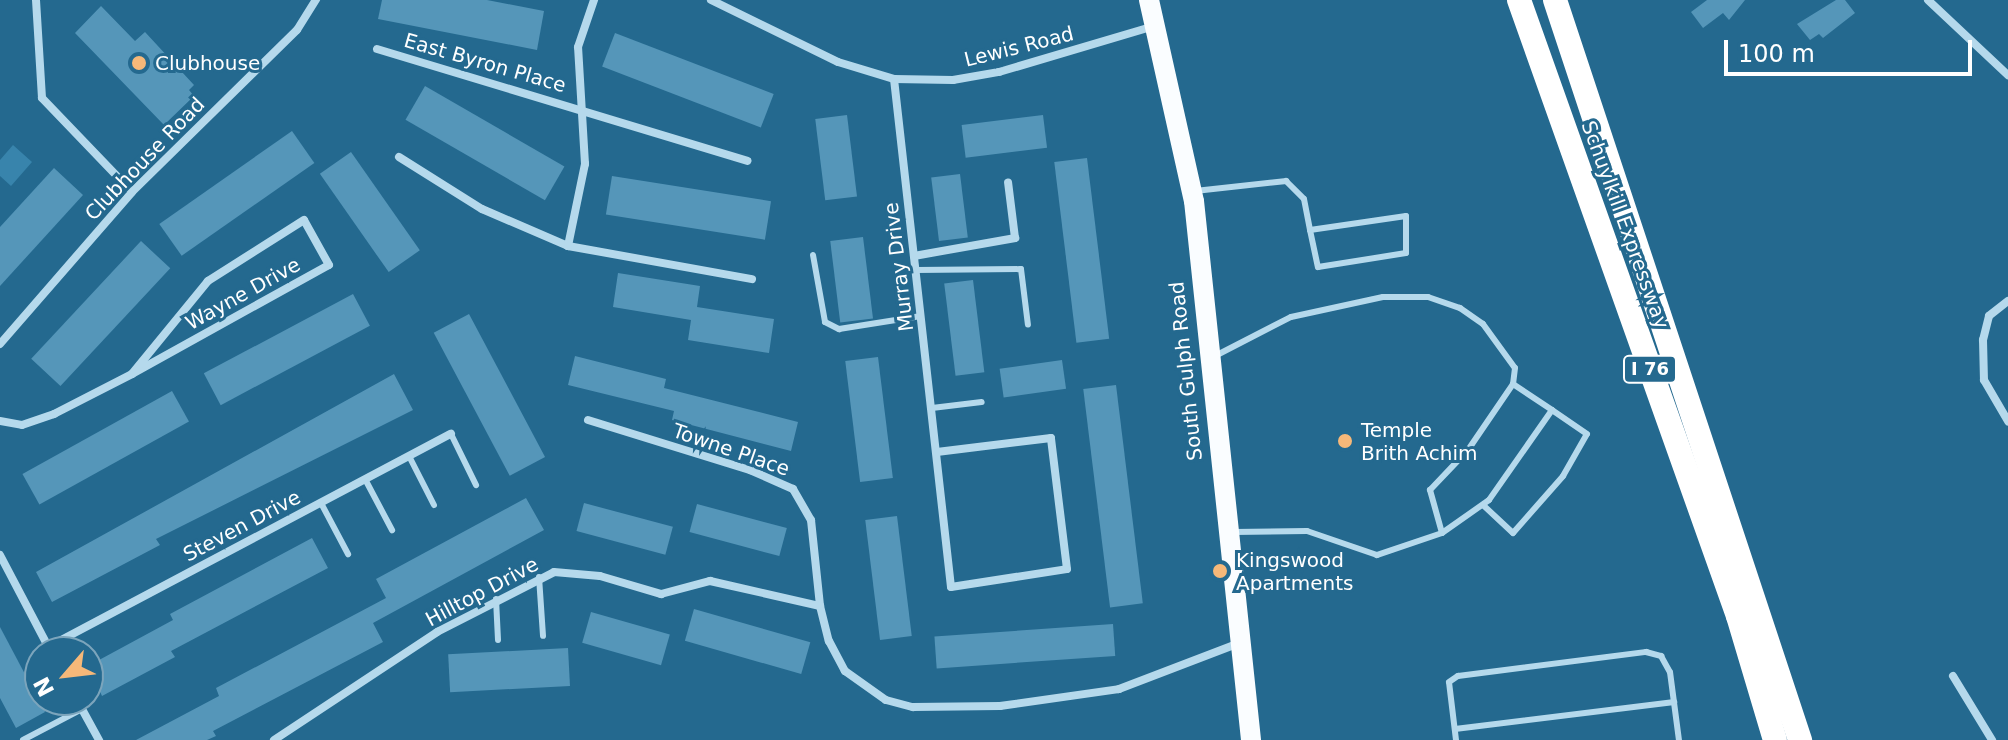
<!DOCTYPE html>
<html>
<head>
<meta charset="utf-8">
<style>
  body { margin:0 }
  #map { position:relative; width:2008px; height:740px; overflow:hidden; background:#24698f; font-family:"DejaVu Sans",sans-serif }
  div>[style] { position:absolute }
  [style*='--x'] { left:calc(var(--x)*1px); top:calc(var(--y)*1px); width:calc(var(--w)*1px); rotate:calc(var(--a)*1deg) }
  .green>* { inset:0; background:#3884ac }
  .building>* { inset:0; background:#5596b9; transform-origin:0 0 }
  .service>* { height:6px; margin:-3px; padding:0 3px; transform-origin:3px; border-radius:3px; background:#b5d9ec }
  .minor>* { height:8px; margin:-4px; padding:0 4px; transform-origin:4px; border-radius:4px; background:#b5d9ec }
  .primary>* { height:20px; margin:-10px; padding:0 10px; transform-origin:10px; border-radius:10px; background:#fafdff }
  .motorway>* { height:24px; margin:-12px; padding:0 12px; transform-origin:12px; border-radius:12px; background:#fff }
  .dots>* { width:22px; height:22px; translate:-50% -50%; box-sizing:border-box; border:4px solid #24698f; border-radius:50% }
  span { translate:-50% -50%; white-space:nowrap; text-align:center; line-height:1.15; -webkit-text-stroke:6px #24698f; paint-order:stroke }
  .shield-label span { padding:2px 6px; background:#24698f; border:2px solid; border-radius:6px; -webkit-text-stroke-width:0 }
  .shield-label { font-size:18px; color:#fff; font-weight:700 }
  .street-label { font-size:20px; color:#fff }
  .poi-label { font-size:20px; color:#fff }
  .left { translate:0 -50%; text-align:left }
  .north { position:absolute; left:24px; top:636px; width:80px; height:80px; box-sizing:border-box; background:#24698f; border:2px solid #7ca5bc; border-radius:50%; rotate:242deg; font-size:22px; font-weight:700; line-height:32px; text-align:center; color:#fff }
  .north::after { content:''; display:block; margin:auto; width:28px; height:36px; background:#f6b879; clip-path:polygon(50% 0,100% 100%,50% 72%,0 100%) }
  .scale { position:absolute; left:1724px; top:40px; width:248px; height:36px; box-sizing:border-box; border:4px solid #fff; border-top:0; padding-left:10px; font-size:24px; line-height:28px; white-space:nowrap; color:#fff; -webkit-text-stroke:6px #24698f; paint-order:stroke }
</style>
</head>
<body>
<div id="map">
  <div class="green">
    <i style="clip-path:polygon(13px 145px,32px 162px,11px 186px,0 176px,0 160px)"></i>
  </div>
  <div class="building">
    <i style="clip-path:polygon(382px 0,487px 0,544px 11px,537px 50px,378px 19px)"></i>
    <i style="clip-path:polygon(1707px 0,1745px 0,1729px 20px,1723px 13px,1703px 28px,1691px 12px)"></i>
    <i style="clip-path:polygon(1836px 0,1845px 0,1855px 13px,1823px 38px,1819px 34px,1810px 40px,1797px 24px)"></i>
    <i style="clip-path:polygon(101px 6px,135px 41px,145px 32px,194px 85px,189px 90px,194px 96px,164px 125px,75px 33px)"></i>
    <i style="left:615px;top:33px;width:170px;height:36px;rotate:21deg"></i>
    <i style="left:425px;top:86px;width:161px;height:39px;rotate:30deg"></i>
    <i style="left:847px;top:115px;width:82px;height:32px;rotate:83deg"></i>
    <i style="left:1043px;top:115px;width:33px;height:82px;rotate:83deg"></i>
    <i style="left:292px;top:131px;width:39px;height:162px;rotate:55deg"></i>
    <i style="left:351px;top:152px;width:120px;height:38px;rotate:55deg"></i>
    <i style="left:1087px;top:158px;width:182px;height:33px;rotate:83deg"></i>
    <i style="clip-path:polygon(54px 168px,83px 195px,0 286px,0 227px)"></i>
    <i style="left:960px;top:174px;width:64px;height:29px;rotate:83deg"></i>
    <i style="left:612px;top:176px;width:161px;height:39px;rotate:9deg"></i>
    <i style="left:863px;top:237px;width:82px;height:33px;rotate:83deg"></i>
    <i style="left:141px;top:241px;width:40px;height:161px;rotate:43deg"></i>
    <i style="clip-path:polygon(618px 273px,700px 286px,697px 307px,774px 319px,769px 353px,688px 340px,691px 320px,613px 307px)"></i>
    <i style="left:973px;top:280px;width:93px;height:29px;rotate:83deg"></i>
    <i style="left:353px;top:294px;width:36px;height:169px;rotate:62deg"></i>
    <i style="left:469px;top:314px;width:162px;height:40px;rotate:62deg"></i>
    <i style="clip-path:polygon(575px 356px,666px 379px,664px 388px,798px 422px,791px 451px,672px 420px,674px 411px,568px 385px)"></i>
    <i style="left:878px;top:357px;width:122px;height:33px;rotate:83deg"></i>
    <i style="left:1062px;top:360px;width:29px;height:63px;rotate:82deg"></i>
    <i style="clip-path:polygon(394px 374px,413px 410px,156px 539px,160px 545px,52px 602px,36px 572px)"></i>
    <i style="left:1116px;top:385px;width:220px;height:33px;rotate:83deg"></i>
    <i style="left:172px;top:391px;width:35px;height:171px;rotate:61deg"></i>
    <i style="clip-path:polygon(526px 498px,544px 530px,373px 623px,383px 642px,213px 731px,216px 736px,207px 740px,136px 740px,219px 696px,216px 688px,386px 598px,376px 579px)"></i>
    <i style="left:584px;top:503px;width:92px;height:29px;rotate:15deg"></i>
    <i style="left:697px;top:504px;width:93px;height:29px;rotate:15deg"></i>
    <i style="left:897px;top:516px;width:121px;height:32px;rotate:83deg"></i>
    <i style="clip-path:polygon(312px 538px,328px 568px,171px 651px,175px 657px,102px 696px,88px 666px,173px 620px,170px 614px)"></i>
    <i style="left:694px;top:609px;width:121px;height:33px;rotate:16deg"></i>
    <i style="left:591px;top:612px;width:82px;height:32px;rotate:16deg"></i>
    <i style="left:1113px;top:624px;width:32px;height:179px;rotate:86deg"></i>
    <i style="clip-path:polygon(0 627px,45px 712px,16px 728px,0 698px)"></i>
    <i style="left:568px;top:648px;width:38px;height:120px;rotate:87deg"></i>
  </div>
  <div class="service">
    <i style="--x:1195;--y:191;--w:92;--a:-6.3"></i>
    <i style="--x:1286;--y:181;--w:25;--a:45"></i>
    <i style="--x:1304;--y:199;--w:32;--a:79"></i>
    <i style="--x:1310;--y:230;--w:38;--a:78"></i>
    <i style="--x:1318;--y:267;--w:89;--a:-9"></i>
    <i style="--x:1406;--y:253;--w:37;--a:-90"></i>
    <i style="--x:1406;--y:216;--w:97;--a:171.7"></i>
    <i style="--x:813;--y:255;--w:68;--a:79.8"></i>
    <i style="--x:825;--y:322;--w:16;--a:27"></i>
    <i style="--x:839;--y:329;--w:83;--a:-9"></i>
    <i style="--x:916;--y:270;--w:105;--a:-0.5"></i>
    <i style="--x:1021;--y:269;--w:56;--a:82.9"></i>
    <i style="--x:1215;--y:356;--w:85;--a:-27.2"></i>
    <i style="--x:1291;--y:317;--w:94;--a:-12.3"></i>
    <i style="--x:1383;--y:297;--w:45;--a:0"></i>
    <i style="--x:1428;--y:297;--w:34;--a:19"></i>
    <i style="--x:1460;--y:308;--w:28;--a:35"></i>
    <i style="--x:1483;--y:324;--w:54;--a:54"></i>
    <i style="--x:1515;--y:368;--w:16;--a:97"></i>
    <i style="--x:1513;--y:384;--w:47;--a:33.7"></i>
    <i style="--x:1552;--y:410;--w:110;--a:125"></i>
    <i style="--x:1489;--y:500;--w:57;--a:144.9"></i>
    <i style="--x:1442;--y:533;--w:69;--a:161.3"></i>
    <i style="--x:1377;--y:555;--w:74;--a:-161.1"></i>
    <i style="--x:1307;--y:531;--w:73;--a:179.2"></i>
    <i style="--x:932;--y:408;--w:50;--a:-6.8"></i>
    <i style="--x:451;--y:434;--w:57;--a:63.9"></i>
    <i style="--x:409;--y:456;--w:55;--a:63"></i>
    <i style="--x:365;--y:479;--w:58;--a:62.1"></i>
    <i style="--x:321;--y:503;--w:58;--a:62.1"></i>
    <i style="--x:1483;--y:505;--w:41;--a:43"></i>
    <i style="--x:1513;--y:533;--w:76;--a:-48.7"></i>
    <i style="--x:1563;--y:476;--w:48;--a:-60.3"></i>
    <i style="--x:1587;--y:434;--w:42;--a:-145.6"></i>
    <i style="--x:1442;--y:533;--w:45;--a:-105.6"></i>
    <i style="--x:1430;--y:490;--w:55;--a:-46.5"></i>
    <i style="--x:1468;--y:450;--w:80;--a:-55.7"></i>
    <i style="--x:539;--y:577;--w:59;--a:86.1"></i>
    <i style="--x:496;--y:599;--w:41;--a:87.2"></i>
    <i style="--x:1455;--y:729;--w:221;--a:-7"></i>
    <i style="--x:23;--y:740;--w:67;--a:-27.7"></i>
    <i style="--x:1456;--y:740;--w:58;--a:-96.9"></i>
    <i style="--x:1449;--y:682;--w:11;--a:-34"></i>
    <i style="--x:1458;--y:676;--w:190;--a:-7.3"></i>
    <i style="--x:1646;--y:652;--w:16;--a:15"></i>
    <i style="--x:1661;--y:656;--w:18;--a:61"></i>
    <i style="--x:1670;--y:672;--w:69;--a:82.5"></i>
  </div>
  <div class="minor">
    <i style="--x:36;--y:0;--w:98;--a:86.5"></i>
    <i style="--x:42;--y:98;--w:130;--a:46.2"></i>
    <i style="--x:711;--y:0;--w:141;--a:26"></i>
    <i style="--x:838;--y:62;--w:59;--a:16.9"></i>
    <i style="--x:894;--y:79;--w:59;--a:1"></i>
    <i style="--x:953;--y:80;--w:47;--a:-9.9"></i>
    <i style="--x:999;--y:72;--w:162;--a:-16.5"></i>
    <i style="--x:1928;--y:0;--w:110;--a:43.2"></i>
    <i style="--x:377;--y:49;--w:387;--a:16.8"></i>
    <i style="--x:894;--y:79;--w:511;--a:83.6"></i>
    <i style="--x:951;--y:587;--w:117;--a:-8.8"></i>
    <i style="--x:1067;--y:569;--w:132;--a:-97"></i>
    <i style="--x:1051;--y:438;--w:115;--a:173"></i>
    <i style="--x:399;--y:157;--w:98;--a:32.1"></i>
    <i style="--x:482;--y:209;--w:94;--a:23.3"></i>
    <i style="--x:568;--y:246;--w:187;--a:10.2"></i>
    <i style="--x:568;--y:246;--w:84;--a:-78.3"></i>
    <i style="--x:585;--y:164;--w:117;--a:-93.4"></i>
    <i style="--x:578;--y:47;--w:50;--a:-71.2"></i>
    <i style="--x:914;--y:256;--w:103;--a:-10.1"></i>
    <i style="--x:1015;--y:238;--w:56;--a:-97.1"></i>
    <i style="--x:2008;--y:301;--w:24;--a:142"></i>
    <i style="--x:1989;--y:316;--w:25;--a:104"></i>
    <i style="--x:1983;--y:340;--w:40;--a:88.6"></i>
    <i style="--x:1984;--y:380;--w:48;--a:59.7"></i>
    <i style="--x:0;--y:344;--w:201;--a:-49"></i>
    <i style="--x:132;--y:192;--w:231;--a:-44.5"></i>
    <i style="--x:297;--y:30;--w:36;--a:-58"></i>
    <i style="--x:588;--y:420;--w:170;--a:17.2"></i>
    <i style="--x:750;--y:470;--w:47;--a:23.8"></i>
    <i style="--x:793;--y:489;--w:36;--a:60"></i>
    <i style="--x:811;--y:520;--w:86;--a:84"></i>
    <i style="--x:0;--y:421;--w:22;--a:10"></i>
    <i style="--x:22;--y:425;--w:34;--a:-19"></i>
    <i style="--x:54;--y:414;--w:88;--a:-27.1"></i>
    <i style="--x:132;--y:374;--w:225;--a:-29"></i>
    <i style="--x:329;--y:265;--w:51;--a:-119.1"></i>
    <i style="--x:304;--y:220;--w:114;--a:147.6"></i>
    <i style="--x:208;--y:281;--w:120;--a:129.3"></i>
    <i style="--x:0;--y:555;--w:110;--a:62.3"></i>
    <i style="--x:48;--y:647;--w:456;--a:-27.9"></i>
    <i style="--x:1953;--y:676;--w:75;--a:58.6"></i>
    <i style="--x:77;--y:700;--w:46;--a:61.2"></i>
    <i style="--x:274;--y:740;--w:196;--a:-33.5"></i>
    <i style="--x:437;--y:632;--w:131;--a:-27.1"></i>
    <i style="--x:554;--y:572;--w:46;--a:5"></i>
    <i style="--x:600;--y:576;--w:64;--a:16.4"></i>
    <i style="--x:661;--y:594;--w:51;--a:-14.9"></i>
    <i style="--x:710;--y:581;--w:113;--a:12.8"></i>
    <i style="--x:820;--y:606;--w:36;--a:76"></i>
    <i style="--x:829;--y:641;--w:34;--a:62"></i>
    <i style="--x:845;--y:671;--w:50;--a:35.3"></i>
    <i style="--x:886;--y:700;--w:28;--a:15"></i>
    <i style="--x:913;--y:707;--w:87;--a:-0.7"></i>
    <i style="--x:1000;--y:706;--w:120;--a:-8.1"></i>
    <i style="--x:1119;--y:689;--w:126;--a:-20.9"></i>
  </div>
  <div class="primary">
    <i style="--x:1149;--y:0;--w:206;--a:77.4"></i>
    <i style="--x:1194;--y:201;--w:542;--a:83.96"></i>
  </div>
  <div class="motorway">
    <i style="--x:1519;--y:0;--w:654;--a:70.43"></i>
    <i style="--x:1738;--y:616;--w:129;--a:73.4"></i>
    <i style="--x:1555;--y:0;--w:780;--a:71.68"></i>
  </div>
  <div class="dots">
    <i style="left:139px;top:63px;background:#f6b879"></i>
    <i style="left:1345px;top:441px;background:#f6b879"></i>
    <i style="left:1220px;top:571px;background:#f6b879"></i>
  </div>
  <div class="shield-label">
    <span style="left:1650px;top:369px">I 76</span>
  </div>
  <div class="street-label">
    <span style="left:1019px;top:47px;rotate:-14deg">Lewis Road</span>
    <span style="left:485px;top:63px;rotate:16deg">East Byron Place</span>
    <span style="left:145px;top:159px;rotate:-46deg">Clubhouse Road</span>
    <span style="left:1625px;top:225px;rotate:70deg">Schuylkill Expressway</span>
    <span style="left:899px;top:267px;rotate:-97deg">Murray Drive</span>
    <span style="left:243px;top:294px;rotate:-29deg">Wayne Drive</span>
    <span style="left:1186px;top:371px;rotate:-96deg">South Gulph Road</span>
    <span style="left:731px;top:450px;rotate:19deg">Towne Place</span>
    <span style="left:242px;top:526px;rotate:-28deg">Steven Drive</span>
    <span style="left:482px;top:592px;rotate:-28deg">Hilltop Drive</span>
  </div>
  <div class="poi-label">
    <span class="left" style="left:155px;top:63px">Clubhouse</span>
    <span class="left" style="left:1361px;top:442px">Temple<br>Brith Achim</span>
    <span class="left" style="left:1236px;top:572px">Kingswood<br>Apartments</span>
  </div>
  <div class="north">N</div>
  <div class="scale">100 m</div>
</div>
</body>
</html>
